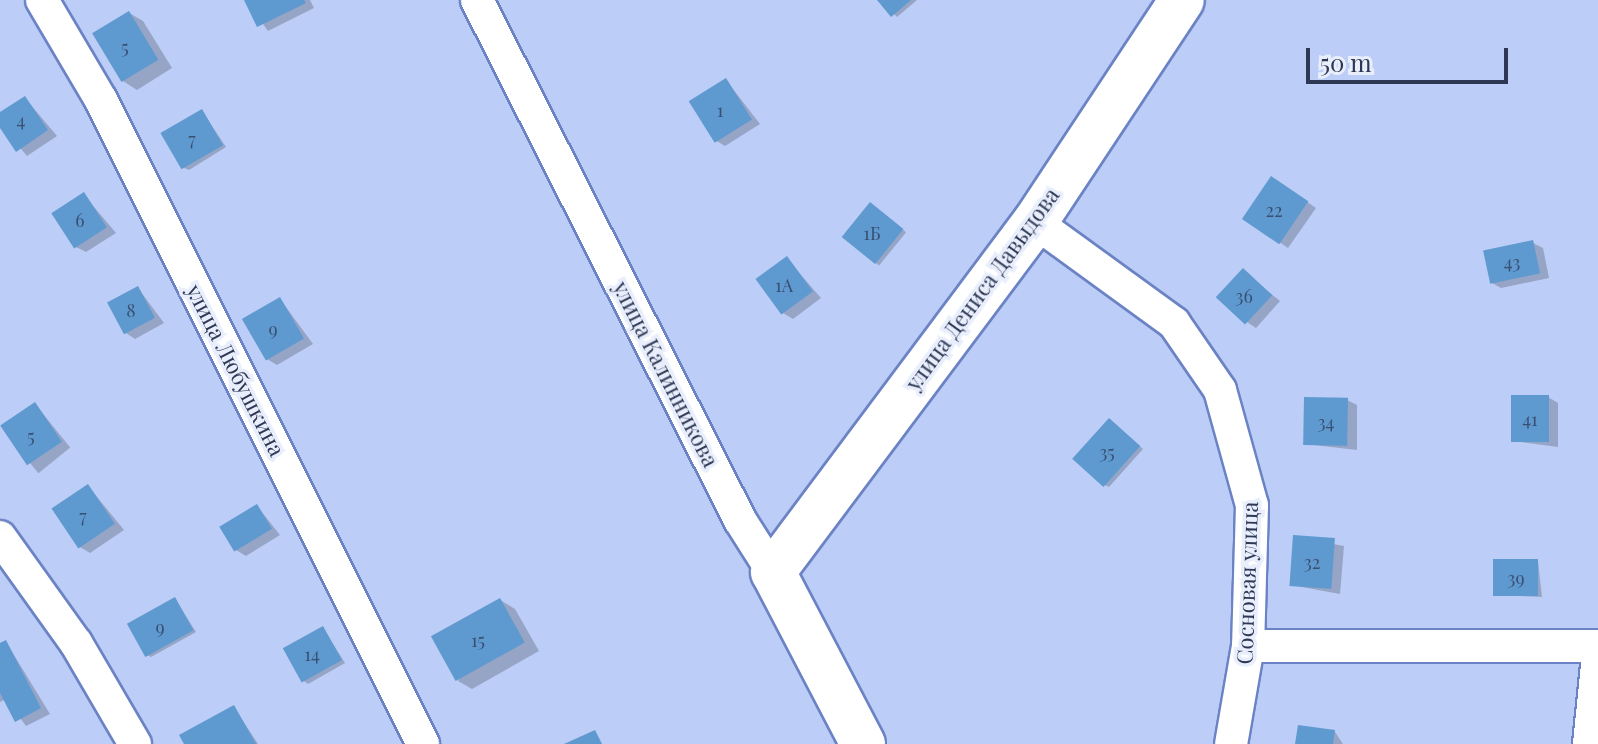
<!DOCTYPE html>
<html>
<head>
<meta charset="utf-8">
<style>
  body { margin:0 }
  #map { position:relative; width:1598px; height:744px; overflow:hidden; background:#bccdf7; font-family:"Playfair Display",serif }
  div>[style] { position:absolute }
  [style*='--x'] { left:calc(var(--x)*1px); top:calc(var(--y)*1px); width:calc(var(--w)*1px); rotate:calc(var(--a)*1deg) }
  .shadow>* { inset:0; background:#0003; transform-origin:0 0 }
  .building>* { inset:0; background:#5e99d0; transform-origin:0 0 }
  .roads { filter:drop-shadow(2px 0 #6b83c4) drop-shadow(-2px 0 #6b83c4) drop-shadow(0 2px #6b83c4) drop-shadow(0 -2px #6b83c4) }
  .minor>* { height:32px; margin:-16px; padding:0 16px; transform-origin:16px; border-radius:16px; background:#fff }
  .secondary>* { height:44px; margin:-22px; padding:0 22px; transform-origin:22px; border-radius:22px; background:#fff }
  span { translate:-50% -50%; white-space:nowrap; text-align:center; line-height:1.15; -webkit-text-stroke:7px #e8eefc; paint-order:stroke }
  .number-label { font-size:18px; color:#3a5073 }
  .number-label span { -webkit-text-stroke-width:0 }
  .street-label { font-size:22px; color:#2e3854 }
  .scale { position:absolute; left:1306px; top:48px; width:202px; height:36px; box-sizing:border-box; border:4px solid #2e3854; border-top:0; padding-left:10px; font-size:24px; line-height:28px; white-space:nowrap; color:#2e3854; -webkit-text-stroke:6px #e8eefc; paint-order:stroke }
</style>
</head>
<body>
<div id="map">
  <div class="shadow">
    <i style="clip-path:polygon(246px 0,310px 0,314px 8px,268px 31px)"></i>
    <i style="clip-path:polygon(880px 0,917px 0,897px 17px)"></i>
    <i style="clip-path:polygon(129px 13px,143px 21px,172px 68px,137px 90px,123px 81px)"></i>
    <i style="clip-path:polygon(726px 80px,760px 124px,725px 146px,715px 140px)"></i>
    <i style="clip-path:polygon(25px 98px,57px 136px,27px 156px,0 124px,0 115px)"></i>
    <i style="clip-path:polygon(202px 111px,226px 147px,189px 170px,184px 168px)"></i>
    <i style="clip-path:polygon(1281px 184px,1316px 208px,1288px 248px,1244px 218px)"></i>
    <i style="clip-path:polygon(84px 195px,116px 233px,86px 252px,76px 247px)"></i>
    <i style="left:875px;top:207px;width:40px;height:43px;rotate:39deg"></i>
    <i style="clip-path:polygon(1533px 243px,1543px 248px,1549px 278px,1501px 288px,1492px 283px)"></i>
    <i style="clip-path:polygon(787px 259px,821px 298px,793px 319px,783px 313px)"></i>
    <i style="clip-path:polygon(1243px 271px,1280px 301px,1256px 328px,1247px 322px)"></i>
    <i style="clip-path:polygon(138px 288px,164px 323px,135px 339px,126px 333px)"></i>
    <i style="clip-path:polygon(280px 299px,313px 344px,277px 365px,267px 359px)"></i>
    <i style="clip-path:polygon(1548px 397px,1558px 403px,1558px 447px,1513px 441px)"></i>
    <i style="clip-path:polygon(1347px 400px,1357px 405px,1357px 450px,1305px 444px)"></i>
    <i style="left:35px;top:404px;width:56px;height:41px;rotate:51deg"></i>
    <i style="clip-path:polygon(1114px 423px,1143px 449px,1109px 487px,1105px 485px)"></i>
    <i style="clip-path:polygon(88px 486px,124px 530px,90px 553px,80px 547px)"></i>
    <i style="clip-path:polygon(257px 506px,280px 535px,246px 556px,236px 550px)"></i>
    <i style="clip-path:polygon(1295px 537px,1344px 546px,1340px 594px,1291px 585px)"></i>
    <i style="clip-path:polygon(1538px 561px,1542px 597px,1495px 595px)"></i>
    <i style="clip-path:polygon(175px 599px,196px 632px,151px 657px,147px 655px)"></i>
    <i style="clip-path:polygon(500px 600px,515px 609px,539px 651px,472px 689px,458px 681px)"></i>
    <i style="clip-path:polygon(323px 628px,345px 663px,308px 684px,304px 681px)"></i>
    <i style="clip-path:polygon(6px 642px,50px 714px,26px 726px,6px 699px,0 702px,0 645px)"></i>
    <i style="clip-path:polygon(234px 707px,258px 744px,186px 744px)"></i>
    <i style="clip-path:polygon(1300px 727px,1335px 732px,1343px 744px,1297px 744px)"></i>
  </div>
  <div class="building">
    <i style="clip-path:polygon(244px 0,304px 0,306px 3px,257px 27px)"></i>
    <i style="clip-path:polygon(877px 0,911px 0,891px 17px)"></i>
    <i style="left:129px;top:11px;width:57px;height:43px;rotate:59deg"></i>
    <i style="left:726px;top:78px;width:49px;height:44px;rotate:58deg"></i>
    <i style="clip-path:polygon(25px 96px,48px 130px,16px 152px,0 128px,0 112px)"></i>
    <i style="left:202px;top:109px;width:42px;height:48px;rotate:60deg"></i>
    <i style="left:1271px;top:176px;width:45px;height:52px;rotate:34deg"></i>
    <i style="left:84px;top:192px;width:42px;height:39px;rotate:57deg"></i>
    <i style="left:870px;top:202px;width:43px;height:45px;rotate:39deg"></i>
    <i style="left:1533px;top:240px;width:34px;height:51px;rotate:78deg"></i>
    <i style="left:787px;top:256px;width:44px;height:39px;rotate:54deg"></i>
    <i style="left:1243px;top:268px;width:40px;height:40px;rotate:43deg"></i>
    <i style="left:138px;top:286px;width:36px;height:35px;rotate:62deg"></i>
    <i style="left:280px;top:297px;width:48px;height:44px;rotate:60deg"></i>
    <i style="left:1511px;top:395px;width:38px;height:47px"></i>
    <i style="left:1304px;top:397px;width:44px;height:48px;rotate:1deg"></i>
    <i style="left:35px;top:402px;width:48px;height:42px;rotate:56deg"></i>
    <i style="left:1109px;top:418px;width:42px;height:55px;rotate:42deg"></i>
    <i style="left:88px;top:484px;width:48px;height:44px;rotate:56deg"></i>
    <i style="left:257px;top:504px;width:29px;height:44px;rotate:59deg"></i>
    <i style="left:1293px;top:535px;width:42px;height:51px;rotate:4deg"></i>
    <i style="left:1493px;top:559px;width:45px;height:37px"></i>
    <i style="left:175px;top:597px;width:38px;height:55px;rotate:61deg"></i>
    <i style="left:500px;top:598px;width:51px;height:79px;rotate:61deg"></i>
    <i style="left:323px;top:626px;width:39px;height:46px;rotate:61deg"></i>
    <i style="clip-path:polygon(6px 640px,41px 708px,15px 722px,0 693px,0 643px)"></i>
    <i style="clip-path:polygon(234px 705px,256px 744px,184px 744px,179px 735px)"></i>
    <i style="clip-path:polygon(1298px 725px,1335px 730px,1333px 744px,1295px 744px)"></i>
    <i style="clip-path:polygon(595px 730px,602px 744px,564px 744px)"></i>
  </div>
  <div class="roads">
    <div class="minor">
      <i style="--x:42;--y:0;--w:116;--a:59.5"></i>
      <i style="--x:101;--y:100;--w:720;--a:63.43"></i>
      <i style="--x:477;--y:0;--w:583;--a:63.17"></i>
      <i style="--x:740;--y:520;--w:62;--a:57.6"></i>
      <i style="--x:1035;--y:222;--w:172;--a:36"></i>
      <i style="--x:1174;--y:323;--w:81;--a:55.5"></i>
      <i style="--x:1220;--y:390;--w:119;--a:74.5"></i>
      <i style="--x:1252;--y:505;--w:141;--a:91.6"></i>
      <i style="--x:1248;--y:646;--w:99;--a:99.8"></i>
      <i style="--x:0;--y:537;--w:130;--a:54.4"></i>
      <i style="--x:76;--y:643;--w:117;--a:59.7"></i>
      <i style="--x:1248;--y:646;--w:350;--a:0"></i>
      <i style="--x:1589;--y:744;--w:89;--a:-84.2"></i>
    </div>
    <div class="secondary">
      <i style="--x:863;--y:744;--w:194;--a:-117.6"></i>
      <i style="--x:773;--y:572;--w:437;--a:-53.2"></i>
      <i style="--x:1035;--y:222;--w:266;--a:-56.5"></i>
    </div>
  </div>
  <div class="number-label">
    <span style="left:125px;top:47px">5</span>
    <span style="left:720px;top:110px">1</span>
    <span style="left:21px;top:120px">4</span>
    <span style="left:192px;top:139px">7</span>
    <span style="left:1274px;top:210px">22</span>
    <span style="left:80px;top:220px">6</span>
    <span style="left:872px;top:233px">1Б</span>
    <span style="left:1512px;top:262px">43</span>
    <span style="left:784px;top:285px">1А</span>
    <span style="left:1244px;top:296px">36</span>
    <span style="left:131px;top:310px">8</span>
    <span style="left:273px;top:329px">9</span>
    <span style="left:1530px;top:419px">41</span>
    <span style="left:1326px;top:422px">34</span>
    <span style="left:31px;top:436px">5</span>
    <span style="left:1107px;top:452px">35</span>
    <span style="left:83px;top:516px">7</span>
    <span style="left:1312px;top:562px">32</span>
    <span style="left:1516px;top:578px">39</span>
    <span style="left:160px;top:627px">9</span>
    <span style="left:478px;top:640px">15</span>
    <span style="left:312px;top:654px">14</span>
  </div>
  <div class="street-label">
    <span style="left:982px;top:289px;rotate:-54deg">улица Дениса Давыдова</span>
    <span style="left:236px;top:370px;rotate:63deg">улица Любушкина</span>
    <span style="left:666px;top:374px;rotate:63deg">улица Калинникова</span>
    <span style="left:1247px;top:583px;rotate:-88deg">Сосновая улица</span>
  </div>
  <div class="scale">50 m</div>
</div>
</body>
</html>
